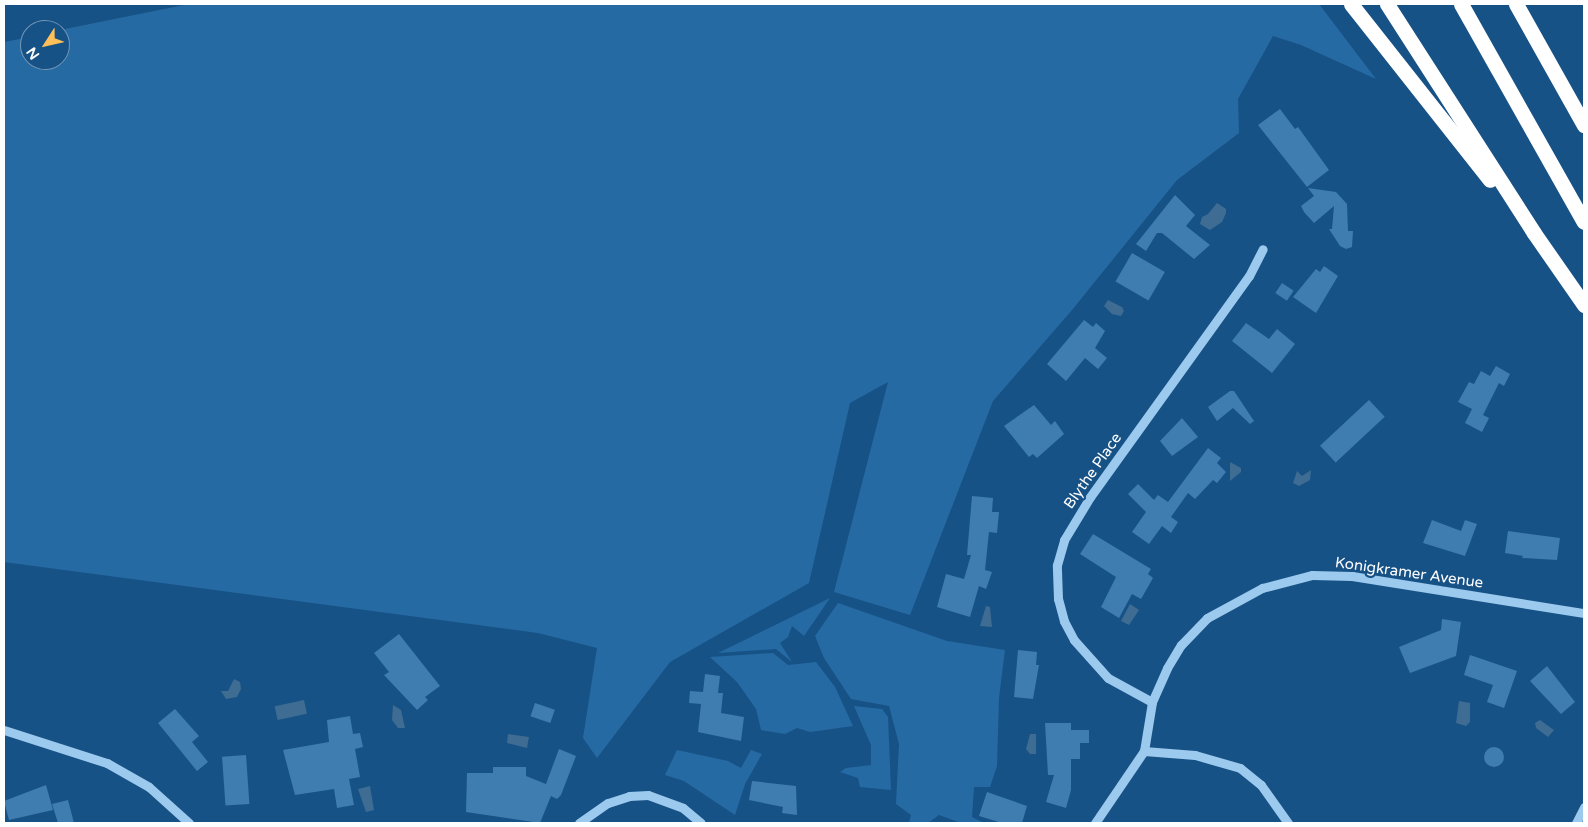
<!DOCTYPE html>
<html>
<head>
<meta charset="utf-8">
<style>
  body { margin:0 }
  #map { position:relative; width:1588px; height:827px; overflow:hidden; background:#175286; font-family:"Varela Round",sans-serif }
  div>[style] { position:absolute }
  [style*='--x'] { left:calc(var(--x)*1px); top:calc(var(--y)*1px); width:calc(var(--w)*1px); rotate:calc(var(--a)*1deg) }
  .green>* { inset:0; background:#266aa4 }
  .water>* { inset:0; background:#3f6c92; transform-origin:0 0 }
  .building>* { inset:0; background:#3f7cb0; transform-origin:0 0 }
  .round { border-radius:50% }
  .minor>* { height:9px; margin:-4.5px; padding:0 4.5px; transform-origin:4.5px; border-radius:4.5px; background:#9cc9ee }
  .highway>* { height:15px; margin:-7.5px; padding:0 7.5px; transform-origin:7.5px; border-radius:7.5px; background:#fff }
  span { translate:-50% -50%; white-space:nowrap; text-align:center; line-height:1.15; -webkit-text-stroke:4.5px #175286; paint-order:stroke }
  .street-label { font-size:15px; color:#fff }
  .frame { position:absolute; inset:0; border:5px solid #fff; pointer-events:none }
  .north { position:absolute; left:20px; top:20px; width:50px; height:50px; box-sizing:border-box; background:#175286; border:1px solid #7497b6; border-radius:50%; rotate:235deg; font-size:14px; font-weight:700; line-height:20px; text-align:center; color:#fff }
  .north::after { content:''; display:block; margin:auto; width:18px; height:22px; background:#ffbf59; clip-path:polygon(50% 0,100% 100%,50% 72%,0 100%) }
</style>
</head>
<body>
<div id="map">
  <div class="green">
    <i style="clip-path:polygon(189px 4px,1319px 4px,1376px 79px,1301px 45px,1273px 36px,1238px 99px,1239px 133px,1177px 180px,1072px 310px,993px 401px,910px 615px,834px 592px,888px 382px,850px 403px,809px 583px,670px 662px,597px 758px,583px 738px,597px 648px,538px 633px,4px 562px,4px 42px,30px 37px,30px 60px,60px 60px,60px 30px)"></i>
    <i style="clip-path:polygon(830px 598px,804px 636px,792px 626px,788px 637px,780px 643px,792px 662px,776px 649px,718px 653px)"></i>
    <i style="clip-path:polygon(838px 603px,947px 641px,1005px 650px,999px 698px,997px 766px,990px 787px,974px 787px,972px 817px,984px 823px,961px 823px,939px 815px,928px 823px,909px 823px,911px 815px,896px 804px,899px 744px,889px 706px,851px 699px,824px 658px,815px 636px)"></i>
    <i style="clip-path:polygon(773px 653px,788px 665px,816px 662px,835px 687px,853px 726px,810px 732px,797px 728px,785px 734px,761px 730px,756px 709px,737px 682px,710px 657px)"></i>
    <i style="clip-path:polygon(854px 706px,882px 709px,888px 717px,891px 790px,860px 787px,858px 778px,840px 772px,846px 768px,871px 765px,871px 745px)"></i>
    <i style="clip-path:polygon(677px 750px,728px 761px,741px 768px,751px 750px,762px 754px,745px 784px,735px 815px,684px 781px,665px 775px)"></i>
  </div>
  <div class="water">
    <i style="clip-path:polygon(1217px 203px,1226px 209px,1226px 213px,1222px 222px,1210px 230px,1200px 224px,1202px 217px,1208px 214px)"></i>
    <i style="clip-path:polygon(1108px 300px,1122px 307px,1124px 311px,1121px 316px,1112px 314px,1104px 306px)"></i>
    <i style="clip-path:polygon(1230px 462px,1241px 468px,1241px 472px,1230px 481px)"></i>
    <i style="clip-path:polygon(1311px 470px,1310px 480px,1299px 486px,1293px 483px,1297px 471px,1302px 476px)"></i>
    <i style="clip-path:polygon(1130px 604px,1139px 610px,1129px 625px,1121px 621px)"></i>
    <i style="clip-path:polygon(986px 606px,990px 607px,992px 627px,980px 626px)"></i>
    <i style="clip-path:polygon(234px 679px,240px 682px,241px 689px,237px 697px,226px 699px,221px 691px,228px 691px)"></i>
    <i style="left:304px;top:700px;width:14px;height:30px;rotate:78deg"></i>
    <i style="clip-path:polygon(1459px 701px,1470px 703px,1470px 722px,1466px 726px,1456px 723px)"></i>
    <i style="clip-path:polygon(393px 705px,401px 710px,405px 728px,398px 728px,392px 720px)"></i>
    <i style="clip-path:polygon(1540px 720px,1554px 730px,1548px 737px,1536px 728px,1535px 723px)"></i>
    <i style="clip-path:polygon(508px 734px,529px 737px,527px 748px,507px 743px)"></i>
    <i style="clip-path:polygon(1030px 734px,1036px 734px,1036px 754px,1030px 754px,1026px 749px)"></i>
    <i style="clip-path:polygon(370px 786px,374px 810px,366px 812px,358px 789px)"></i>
  </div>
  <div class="building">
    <i style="clip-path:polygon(1280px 109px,1295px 129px,1298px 127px,1329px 170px,1307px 187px,1258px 125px)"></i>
    <i style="clip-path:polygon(1308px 188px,1336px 192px,1347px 204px,1348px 231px,1353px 231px,1352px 247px,1346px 249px,1340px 246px,1329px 229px,1332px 229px,1334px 206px,1314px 223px,1304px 212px,1301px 206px,1314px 196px)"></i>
    <i style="clip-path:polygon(1175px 195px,1195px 215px,1186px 226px,1210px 245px,1194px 259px,1162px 233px,1157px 233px,1146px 251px,1136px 244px)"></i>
    <i style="left:1132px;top:253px;width:38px;height:33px;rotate:30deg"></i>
    <i style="clip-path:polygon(1324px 266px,1338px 276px,1316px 313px,1293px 297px,1316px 269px,1320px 272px)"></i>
    <i style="left:1282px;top:283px;width:14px;height:12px;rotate:34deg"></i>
    <i style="clip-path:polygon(1084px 320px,1093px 327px,1096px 323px,1105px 331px,1095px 348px,1107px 358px,1098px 369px,1085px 358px,1066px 381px,1047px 364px)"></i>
    <i style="clip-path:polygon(1246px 323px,1269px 339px,1277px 329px,1295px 344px,1272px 373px,1232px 341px)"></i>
    <i style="clip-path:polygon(1496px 366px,1510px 374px,1504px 386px,1499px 383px,1483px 415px,1489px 418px,1482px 432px,1465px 423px,1472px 409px,1458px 402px,1469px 382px,1474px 384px,1481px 371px,1490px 376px)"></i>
    <i style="clip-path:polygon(1230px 391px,1234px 391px,1254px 421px,1250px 424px,1233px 408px,1217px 421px,1208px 407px)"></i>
    <i style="left:1369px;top:400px;width:23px;height:67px;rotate:47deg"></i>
    <i style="clip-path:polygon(1034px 405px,1051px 425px,1055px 421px,1064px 434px,1037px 458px,1033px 454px,1029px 457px,1004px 426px)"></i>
    <i style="clip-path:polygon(1182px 418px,1198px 437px,1172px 456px,1160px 441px)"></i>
    <i style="clip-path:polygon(1208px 448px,1221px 458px,1217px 463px,1226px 472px,1217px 483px,1213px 480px,1195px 499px,1188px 493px,1171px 517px,1178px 522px,1171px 533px,1162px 526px,1149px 544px,1132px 532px,1146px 512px,1128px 494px,1138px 484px,1154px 500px,1158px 495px,1168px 502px)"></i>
    <i style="clip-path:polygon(972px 496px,993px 498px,992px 512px,999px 512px,997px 533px,989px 532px,985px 570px,992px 572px,986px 589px,979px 586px,970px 617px,937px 607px,946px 574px,964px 579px,971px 555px,967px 555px)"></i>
    <i style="clip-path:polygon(1432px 520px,1461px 531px,1465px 520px,1477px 524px,1465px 556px,1423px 543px)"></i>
    <i style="clip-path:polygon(1508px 531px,1560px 538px,1557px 560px,1522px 558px,1523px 556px,1505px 553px)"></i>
    <i style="clip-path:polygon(1093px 534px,1151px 569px,1148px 574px,1153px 578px,1141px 599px,1132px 594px,1119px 618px,1101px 607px,1116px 577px,1080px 554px)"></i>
    <i style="clip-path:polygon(1442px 619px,1461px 622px,1456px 656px,1410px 673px,1399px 647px,1441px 630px)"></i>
    <i style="clip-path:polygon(399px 634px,440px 686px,425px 697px,428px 700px,417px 710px,384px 675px,389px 672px,374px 653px)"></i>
    <i style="clip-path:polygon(1018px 650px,1037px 652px,1036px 665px,1039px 665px,1033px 699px,1014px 697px)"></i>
    <i style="clip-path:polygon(1470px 655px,1517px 671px,1504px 708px,1487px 702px,1493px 685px,1464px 675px)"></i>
    <i style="clip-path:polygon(1547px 666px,1575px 702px,1561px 714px,1530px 681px)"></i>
    <i style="clip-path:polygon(705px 674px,720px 676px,718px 693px,723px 693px,721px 713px,744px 717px,741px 741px,698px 732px,701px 704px,689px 703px,690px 691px,703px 692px)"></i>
    <i style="left:535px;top:703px;width:21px;height:14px;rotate:19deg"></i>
    <i style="clip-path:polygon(175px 709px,199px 736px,192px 742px,208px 762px,197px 771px,158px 723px)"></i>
    <i style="clip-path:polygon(350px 716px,353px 734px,360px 733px,363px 747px,355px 749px,360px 777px,349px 779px,354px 805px,337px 808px,334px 789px,295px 795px,283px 750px,329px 742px,327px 720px)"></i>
    <i style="clip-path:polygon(1045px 723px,1071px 723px,1071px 730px,1089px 730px,1089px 743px,1080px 743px,1080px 759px,1071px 759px,1071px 790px,1066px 808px,1046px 802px,1054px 775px,1048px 775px)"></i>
    <i class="round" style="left:1484px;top:747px;width:20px;height:20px"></i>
    <i style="clip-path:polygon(559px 749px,576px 756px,561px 795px,557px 799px,551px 796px,540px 823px,466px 812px,467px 773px,493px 773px,493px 767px,526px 767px,526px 776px,546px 784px)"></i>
    <i style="left:246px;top:755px;width:49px;height:24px;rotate:86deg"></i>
    <i style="clip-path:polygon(752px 781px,796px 786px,797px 815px,782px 813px,783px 807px,749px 800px)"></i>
    <i style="clip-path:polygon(46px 785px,53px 810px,9px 820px,4px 801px)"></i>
    <i style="clip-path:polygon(987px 792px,1027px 806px,1022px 823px,1002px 823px,979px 816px)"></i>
    <i style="clip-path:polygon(68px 800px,74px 823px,58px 823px,52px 804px)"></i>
  </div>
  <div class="minor">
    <i style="--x:1152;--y:702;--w:50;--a:-151.4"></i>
    <i style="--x:1108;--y:678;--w:51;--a:-131.8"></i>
    <i style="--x:1074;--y:640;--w:21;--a:-118"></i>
    <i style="--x:1064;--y:621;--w:23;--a:-105"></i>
    <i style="--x:1058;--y:599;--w:34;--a:-92"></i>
    <i style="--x:1057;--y:565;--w:26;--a:-74"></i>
    <i style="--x:1064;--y:540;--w:50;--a:-58.8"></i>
    <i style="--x:1090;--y:497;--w:272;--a:-54.3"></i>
    <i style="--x:1249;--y:276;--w:30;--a:-63"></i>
    <i style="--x:4;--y:730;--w:108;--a:17.8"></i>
    <i style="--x:107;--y:763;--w:48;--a:29.7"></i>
    <i style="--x:149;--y:787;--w:54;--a:42"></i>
    <i style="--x:1144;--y:751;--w:51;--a:4.5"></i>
    <i style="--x:1195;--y:755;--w:47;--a:16.1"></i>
    <i style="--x:1240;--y:768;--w:27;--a:39"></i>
    <i style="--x:1261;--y:785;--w:47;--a:54.6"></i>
    <i style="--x:579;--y:823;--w:35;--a:-35"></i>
    <i style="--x:608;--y:803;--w:22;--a:-18"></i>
    <i style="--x:629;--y:796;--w:19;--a:-3"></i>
    <i style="--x:648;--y:795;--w:37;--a:20"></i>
    <i style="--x:683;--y:808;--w:23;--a:40"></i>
    <i style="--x:1095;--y:823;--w:87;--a:-55.8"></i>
    <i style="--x:1144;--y:751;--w:50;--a:-80.7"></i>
    <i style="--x:1152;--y:702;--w:37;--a:-66"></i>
    <i style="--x:1167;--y:668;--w:27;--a:-59"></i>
    <i style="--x:1181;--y:645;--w:37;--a:-46"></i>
    <i style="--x:1207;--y:618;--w:63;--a:-28.6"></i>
    <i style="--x:1262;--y:588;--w:52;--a:-14.6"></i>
    <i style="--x:1312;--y:575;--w:40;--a:1.4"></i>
    <i style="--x:1352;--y:576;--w:235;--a:9.1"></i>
    <i style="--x:1576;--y:823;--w:18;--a:-63"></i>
  </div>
  <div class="highway">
    <i style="--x:1351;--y:4;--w:224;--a:51.7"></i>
    <i style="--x:1387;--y:4;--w:272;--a:57.3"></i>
    <i style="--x:1534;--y:233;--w:88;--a:55.2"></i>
    <i style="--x:1461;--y:4;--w:250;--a:60.6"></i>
    <i style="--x:1516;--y:4;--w:139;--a:60.7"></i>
  </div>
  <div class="street-label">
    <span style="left:1093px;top:471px;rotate:-55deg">Blythe Place</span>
    <span style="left:1409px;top:573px;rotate:8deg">Konigkramer Avenue</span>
  </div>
  <div class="frame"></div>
  <div class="north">N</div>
</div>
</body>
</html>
